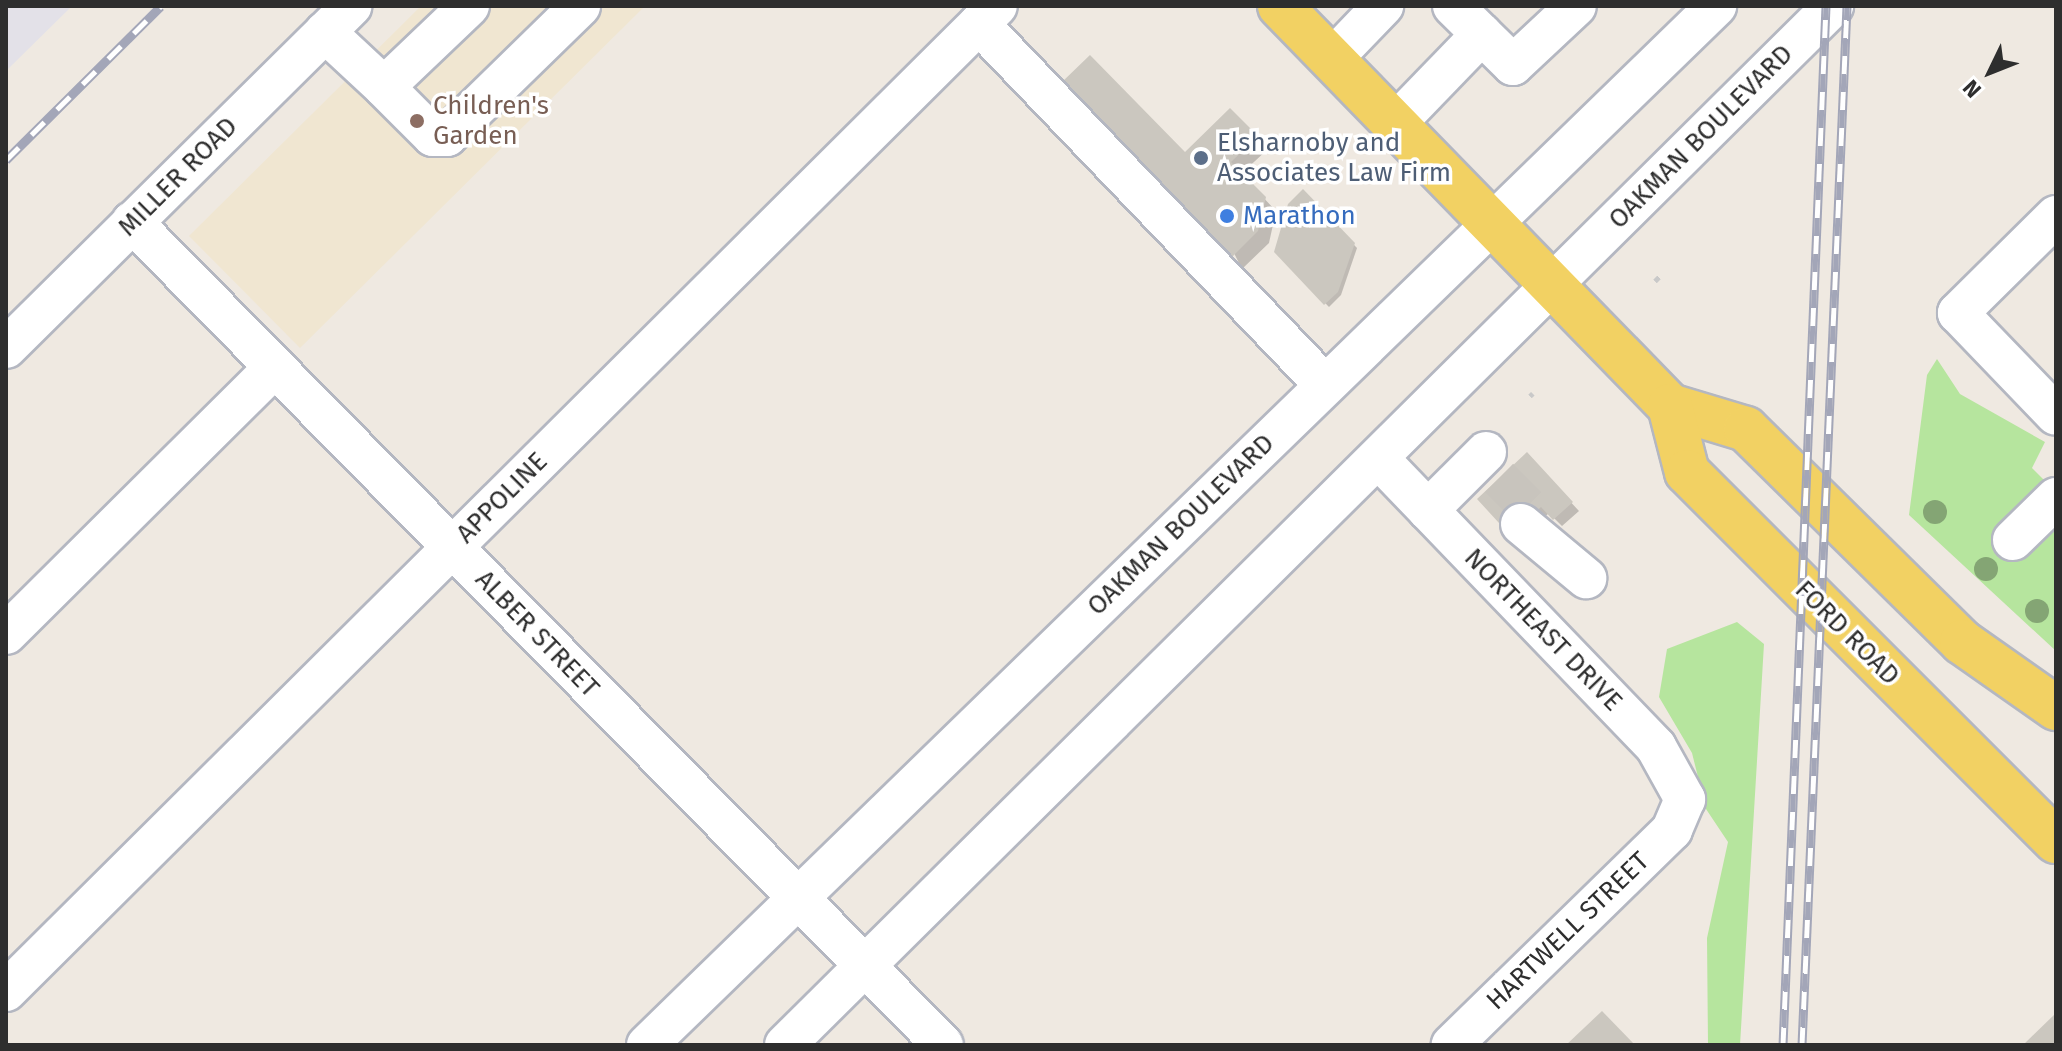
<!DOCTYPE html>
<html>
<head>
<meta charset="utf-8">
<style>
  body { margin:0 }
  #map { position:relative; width:2062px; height:1051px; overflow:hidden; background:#efe9e1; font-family:"Fira Sans",sans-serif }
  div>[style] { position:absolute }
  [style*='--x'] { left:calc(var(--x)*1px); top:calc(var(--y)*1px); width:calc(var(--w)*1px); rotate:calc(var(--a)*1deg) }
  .industrial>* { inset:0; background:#e3e1e8 }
  .education>* { inset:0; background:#f0e6d1 }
  .green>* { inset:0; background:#b6e59e }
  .shadow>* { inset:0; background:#0003 }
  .building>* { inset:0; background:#cbc7bf }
  .minor-tunnel>* { height:40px; margin-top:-20px; transform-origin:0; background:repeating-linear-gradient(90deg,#c8c4bd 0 40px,transparent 0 60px) }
  .path>* { height:5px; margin-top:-2.5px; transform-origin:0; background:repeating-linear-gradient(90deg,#c9c9c9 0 6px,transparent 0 10px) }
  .roads { filter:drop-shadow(2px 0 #b4b7c1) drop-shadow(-2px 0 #b4b7c1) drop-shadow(0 2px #b4b7c1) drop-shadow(0 -2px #b4b7c1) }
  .minor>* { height:40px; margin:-20px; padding:0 20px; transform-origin:20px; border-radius:20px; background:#fff }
  .major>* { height:44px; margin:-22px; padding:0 22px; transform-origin:22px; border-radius:22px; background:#f2d163 }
  .rail>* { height:9px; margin-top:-4.5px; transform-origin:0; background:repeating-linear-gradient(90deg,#fff 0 18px,#a3a6b8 0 36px); box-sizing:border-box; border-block:2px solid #a3a6b8 }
  .trees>* { width:24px; height:24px; margin:-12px; border-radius:50%; background:#84a574 }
  .dots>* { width:22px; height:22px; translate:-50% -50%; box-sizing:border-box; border:4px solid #fff; border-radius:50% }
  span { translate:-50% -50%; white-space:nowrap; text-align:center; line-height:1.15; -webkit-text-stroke:7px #fff; paint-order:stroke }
  .education-label { font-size:26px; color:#785e54 }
  .left { translate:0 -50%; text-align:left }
  .street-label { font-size:26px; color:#2e2e2e }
  .service-label { font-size:26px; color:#4e5e75 }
  .shop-label { font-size:26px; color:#366cbe }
  .frame { position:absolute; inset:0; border:8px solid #2e2e2e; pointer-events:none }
  .north { position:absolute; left:1950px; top:32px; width:80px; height:80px; -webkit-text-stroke:6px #fff; paint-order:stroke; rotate:227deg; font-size:22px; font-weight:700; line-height:32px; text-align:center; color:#2e2e2e }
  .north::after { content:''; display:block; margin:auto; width:28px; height:36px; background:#2e2e2e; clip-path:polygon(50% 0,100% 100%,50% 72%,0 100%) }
</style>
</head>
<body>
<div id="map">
  <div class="industrial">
    <i style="clip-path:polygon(6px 6px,72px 6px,6px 71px)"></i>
  </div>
  <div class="education">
    <i style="clip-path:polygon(421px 6px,645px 6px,300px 348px,189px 236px)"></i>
  </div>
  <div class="green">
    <i style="clip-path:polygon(1937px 359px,1960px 394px,2045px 442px,2032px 468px,2056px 492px,2056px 651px,1909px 515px,1927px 375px)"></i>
    <i style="clip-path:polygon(1737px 622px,1764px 644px,1740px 1045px,1708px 1045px,1707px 938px,1728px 842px,1706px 809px,1692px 753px,1659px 697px,1667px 649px)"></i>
  </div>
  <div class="shadow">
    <i style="clip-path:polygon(1230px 111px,1268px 149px,1241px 174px,1276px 211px,1269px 243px,1242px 269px,1185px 155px)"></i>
    <i style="clip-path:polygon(1303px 192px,1357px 248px,1341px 295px,1329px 307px,1276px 252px)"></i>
    <i style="clip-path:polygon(1527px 455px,1579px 511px,1562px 526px,1549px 513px,1519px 541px)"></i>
  </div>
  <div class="building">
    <i style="clip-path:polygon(1090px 55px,1185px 152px,1230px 108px,1258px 136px,1231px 162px,1266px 197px,1258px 231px,1229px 260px,1062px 82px)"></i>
    <i style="clip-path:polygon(1303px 189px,1355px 243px,1338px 292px,1324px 305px,1274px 252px,1288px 204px)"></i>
    <i style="clip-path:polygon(1527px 452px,1573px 502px,1553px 520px,1541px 507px,1510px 535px,1477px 499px)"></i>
    <i style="clip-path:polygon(1602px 1011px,1635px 1045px,1566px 1045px)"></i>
    <i style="clip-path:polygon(2056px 1013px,2056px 1045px,2023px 1045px)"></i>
  </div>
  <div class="minor-tunnel">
    <i style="--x:1499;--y:478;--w:49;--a:45"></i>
  </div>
  <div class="path">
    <i style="--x:1655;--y:281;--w:8;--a:-45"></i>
    <i style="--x:1530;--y:396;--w:4;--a:-45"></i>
  </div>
  <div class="roads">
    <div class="minor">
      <i style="--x:469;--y:6;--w:117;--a:136.4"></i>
      <i style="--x:384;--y:87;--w:69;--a:45"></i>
      <i style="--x:433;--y:136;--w:14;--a:0"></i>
      <i style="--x:447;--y:136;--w:186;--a:-44.3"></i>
      <i style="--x:1453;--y:6;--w:84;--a:44.5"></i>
      <i style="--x:1513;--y:65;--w:86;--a:-43.1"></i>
      <i style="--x:979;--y:24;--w:500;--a:46.22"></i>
      <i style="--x:325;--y:32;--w:81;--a:43"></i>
      <i style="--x:1332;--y:59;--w:74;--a:-46.1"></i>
      <i style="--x:1395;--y:124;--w:125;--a:-46"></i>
      <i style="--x:2056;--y:216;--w:138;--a:135.3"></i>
      <i style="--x:1958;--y:313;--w:141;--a:46.1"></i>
      <i style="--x:132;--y:222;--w:1155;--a:45.42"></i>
      <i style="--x:6;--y:348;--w:486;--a:-44.7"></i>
      <i style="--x:1378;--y:458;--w:401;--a:46.1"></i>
      <i style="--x:1656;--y:747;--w:60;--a:60.9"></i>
      <i style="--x:1685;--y:799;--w:34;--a:113"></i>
      <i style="--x:1672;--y:830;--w:308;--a:135.7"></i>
      <i style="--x:1428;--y:510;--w:82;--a:-45"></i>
      <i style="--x:1521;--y:524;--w:85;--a:39.7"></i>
      <i style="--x:2013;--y:540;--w:60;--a:-44.3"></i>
      <i style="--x:6;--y:634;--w:379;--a:-44.8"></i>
      <i style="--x:6;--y:991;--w:1397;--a:-44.83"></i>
      <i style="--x:647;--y:1045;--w:1491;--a:-44.18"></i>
      <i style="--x:785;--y:1045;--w:1476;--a:-44.75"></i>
    </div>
    <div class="major">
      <i style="--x:1280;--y:6;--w:559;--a:45.73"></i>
      <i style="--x:1670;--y:406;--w:79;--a:16.8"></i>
      <i style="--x:1746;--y:429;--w:303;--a:44.6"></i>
      <i style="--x:1962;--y:642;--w:115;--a:35.1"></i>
      <i style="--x:1670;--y:406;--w:68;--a:75.6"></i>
      <i style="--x:1687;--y:472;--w:522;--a:45"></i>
    </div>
  </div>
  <div class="rail">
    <i style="--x:6;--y:160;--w:218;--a:-44.8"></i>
    <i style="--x:1783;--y:1045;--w:1040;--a:-87.63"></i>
    <i style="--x:1802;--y:1045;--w:1040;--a:-87.52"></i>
  </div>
  <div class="trees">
    <i style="left:1935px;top:512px"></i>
    <i style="left:1986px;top:569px"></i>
    <i style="left:2037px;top:611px"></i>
  </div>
  <div class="dots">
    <i style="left:417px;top:121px;background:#8d6e63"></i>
    <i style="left:1201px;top:158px;background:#5c6f8a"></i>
    <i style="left:1227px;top:216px;background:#3f7fe0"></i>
  </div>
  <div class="education-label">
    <span class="left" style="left:433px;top:121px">Children's<br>Garden</span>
  </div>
  <div class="street-label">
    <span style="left:1701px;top:137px;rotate:-45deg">OAKMAN BOULEVARD</span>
    <span style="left:178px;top:177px;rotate:-45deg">MILLER ROAD</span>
    <span style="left:502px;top:498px;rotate:-45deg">APPOLINE</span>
    <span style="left:1181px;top:525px;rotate:-44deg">OAKMAN BOULEVARD</span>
    <span style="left:1543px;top:630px;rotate:46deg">NORTHEAST DRIVE</span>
    <span style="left:1847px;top:633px;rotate:45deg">FORD ROAD</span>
    <span style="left:537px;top:634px;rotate:46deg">ALBER STREET</span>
    <span style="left:1568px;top:931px;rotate:-44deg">HARTWELL STREET</span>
  </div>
  <div class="service-label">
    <span class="left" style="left:1217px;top:158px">Elsharnoby and<br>Associates Law Firm</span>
  </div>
  <div class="shop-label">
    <span class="left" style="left:1243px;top:216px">Marathon</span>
  </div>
  <div class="frame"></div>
  <div class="north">N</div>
</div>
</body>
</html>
